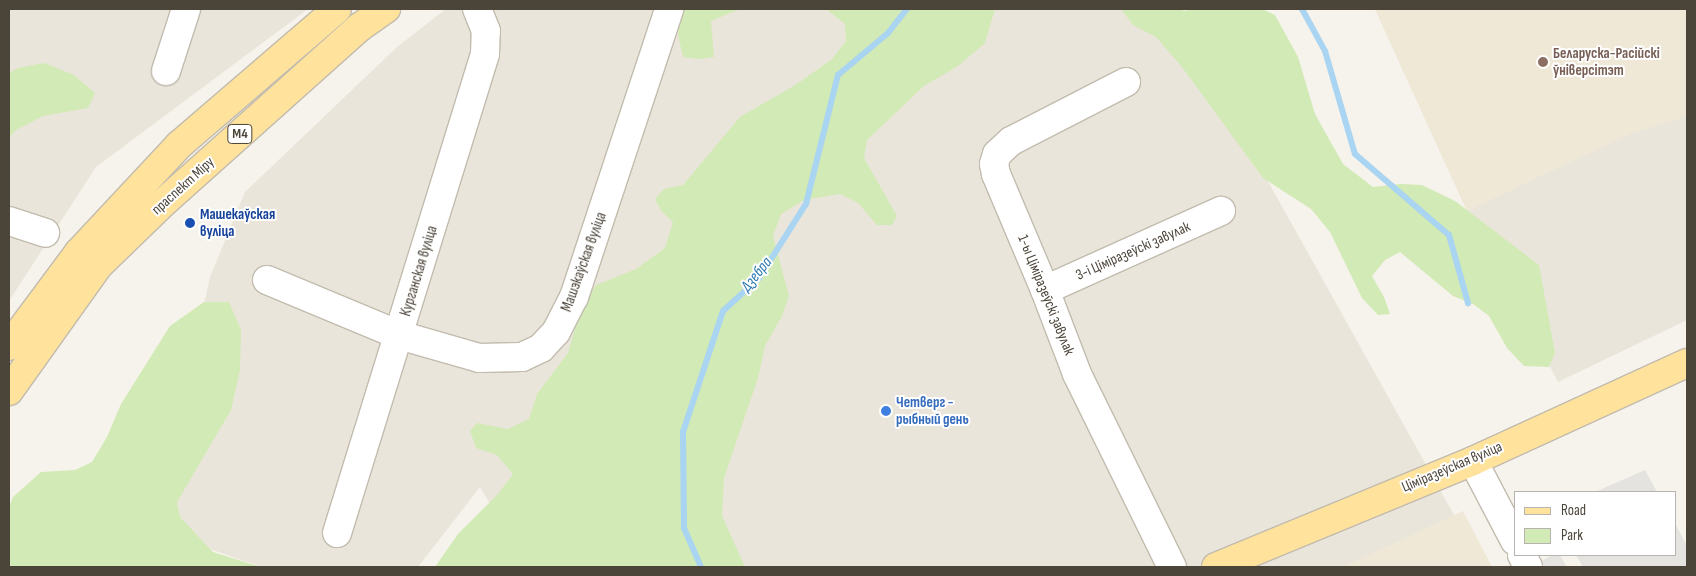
<!DOCTYPE html>
<html>
<head>
<meta charset="utf-8">
<style>
  body { margin:0 }
  #map { position:relative; width:1696px; height:576px; overflow:hidden; background:#f6f3ec; font-family:"Sofia Sans Condensed",sans-serif }
  div>[style] { position:absolute }
  [style*='--x'] { left:calc(var(--x)*1px); top:calc(var(--y)*1px); width:calc(var(--w)*1px); rotate:calc(var(--a)*1deg) }
  .residential>* { inset:0; background:#eae5da }
  .education>* { inset:0; background:#efe8d6 }
  .green>* { inset:0; background:#d2eab5 }
  .parking>* { inset:0; background:#e5e3e0 }
  .stream>* { height:6px; margin:-3px; padding:0 3px; transform-origin:3px; border-radius:3px; background:#a9d4f2 }
  .roads { filter:drop-shadow(1px 0 #c2bbae) drop-shadow(-1px 0 #c2bbae) drop-shadow(0 1px #c2bbae) drop-shadow(0 -1px #c2bbae) }
  .minor>* { height:28px; margin:-14px; padding:0 14px; transform-origin:14px; border-radius:14px; background:#fff }
  .major>* { height:28px; margin:-14px; padding:0 14px; transform-origin:14px; border-radius:14px; background:#ffe39c }
  .dots>* { width:14px; height:14px; translate:-50% -50%; box-sizing:border-box; border:2px solid #fff; border-radius:50% }
  span { translate:-50% -50%; white-space:nowrap; text-align:center; line-height:1.15; -webkit-text-stroke:4px #fff; paint-order:stroke }
  .shield-label span { padding:1px 4px; background:#fff; border:1px solid; border-radius:4px; -webkit-text-stroke-width:0 }
  .shield-label { font-size:14px; color:#4b4439; font-weight:700 }
  .education-label { font-size:15px; color:#785e54; font-weight:700 }
  .left { translate:0 -50%; text-align:left }
  .street-label { font-size:15px; color:#4b4439 }
  .transit-label { font-size:15px; color:#164399; font-weight:700 }
  .shop-label { font-size:15px; color:#366cbe; font-weight:700 }
  .water-label { font-size:16px; color:#2e7ab2; font-style:italic }
  .frame { position:absolute; inset:0; border:10px solid #4b4439; pointer-events:none }
  .legend { position:absolute; left:1514px; top:491px; width:162px; height:65px; box-sizing:border-box; background:#fff; border:1px solid #b7b4b0; margin:0; padding:6px 9px; list-style:none; font-size:15px; color:#4b4439 }
  .legend li { display:flex; align-items:center; gap:10px; height:25px }
  .legend b { width:25px; border:1px solid #b7b4b0 }
</style>
</head>
<body>
<div id="map">
  <div class="residential">
    <i style="clip-path:polygon(9px 9px,308px 9px,96px 167px,9px 301px)"></i>
    <i style="clip-path:polygon(446px 9px,1172px 9px,1483px 567px,528px 567px,480px 487px,418px 567px,262px 567px,155px 530px,210px 277px,245px 192px,397px 47px)"></i>
    <i style="clip-path:polygon(1375px 9px,1687px 9px,1687px 320px,1558px 382px,1467px 211px)"></i>
  </div>
  <div class="education">
    <i style="clip-path:polygon(1375px 9px,1687px 9px,1687px 116px,1630px 134px,1467px 211px)"></i>
    <i style="clip-path:polygon(1463px 511px,1492px 567px,1343px 567px)"></i>
  </div>
  <div class="green">
    <i style="clip-path:polygon(681px 9px,740px 9px,711px 21px,714px 57px,698px 59px,683px 57px,678px 35px)"></i>
    <i style="clip-path:polygon(826px 9px,995px 9px,985px 43px,958px 66px,924px 86px,867px 140px,864px 158px,897px 216px,892px 225px,877px 225px,858px 203px,840px 194px,804px 200px,781px 214px,773px 236px,789px 296px,782px 316px,765px 346px,758px 378px,724px 478px,722px 516px,745px 567px,435px 567px,458px 534px,497px 495px,513px 474px,497px 455px,476px 448px,470px 431px,477px 423px,508px 429px,529px 419px,537px 394px,568px 353px,582px 305px,596px 285px,636px 269px,665px 248px,673px 222px,662px 212px,655px 199px,664px 189px,683px 185px,740px 117px,797px 84px,832px 59px,846px 41px,845px 24px)"></i>
    <i style="clip-path:polygon(1121px 9px,1180px 9px,1184px 11px,1193px 9px,1262px 9px,1275px 15px,1298px 57px,1315px 114px,1343px 164px,1373px 187px,1401px 184px,1422px 185px,1455px 201px,1539px 265px,1555px 353px,1549px 367px,1524px 366px,1507px 348px,1489px 316px,1473px 304px,1453px 296px,1400px 252px,1385px 260px,1372px 276px,1384px 297px,1390px 314px,1378px 315px,1362px 298px,1330px 232px,1311px 209px,1263px 178px,1182px 67px,1156px 37px,1133px 25px)"></i>
    <i style="clip-path:polygon(44px 63px,74px 75px,95px 93px,88px 108px,43px 116px,16px 130px,9px 137px,9px 73px,18px 68px)"></i>
    <i style="clip-path:polygon(204px 302px,229px 302px,241px 330px,240px 370px,231px 410px,177px 502px,180px 517px,213px 552px,261px 567px,9px 567px,9px 507px,13px 497px,41px 472px,75px 470px,92px 462px,107px 437px,121px 404px,170px 326px)"></i>
  </div>
  <div class="parking">
    <i style="clip-path:polygon(1645px 470px,1657px 492px,1595px 492px)"></i>
    <i style="clip-path:polygon(1675px 523px,1687px 546px,1687px 567px,1583px 567px,1576px 555px,1675px 555px)"></i>
    <i style="clip-path:polygon(1553px 555px,1560px 555px,1567px 567px,1545px 567px,1541px 561px)"></i>
  </div>
  <div class="stream">
    <i style="--x:1302;--y:9;--w:48;--a:61.3"></i>
    <i style="--x:1325;--y:51;--w:107;--a:73.8"></i>
    <i style="--x:1355;--y:154;--w:124;--a:40.8"></i>
    <i style="--x:1449;--y:235;--w:71;--a:74.4"></i>
    <i style="--x:701;--y:567;--w:43;--a:-113.6"></i>
    <i style="--x:684;--y:528;--w:96;--a:-90.6"></i>
    <i style="--x:683;--y:432;--w:127;--a:-71.7"></i>
    <i style="--x:723;--y:311;--w:49;--a:-42.5"></i>
    <i style="--x:759;--y:278;--w:88;--a:-57.6"></i>
    <i style="--x:806;--y:204;--w:133;--a:-76.1"></i>
    <i style="--x:838;--y:75;--w:65;--a:-40"></i>
    <i style="--x:888;--y:33;--w:31;--a:-52"></i>
  </div>
  <div class="roads">
    <div class="minor">
      <i style="--x:166;--y:71;--w:65;--a:-72.1"></i>
      <i style="--x:1126;--y:82;--w:129;--a:152.8"></i>
      <i style="--x:1011;--y:141;--w:19;--a:137"></i>
      <i style="--x:997;--y:154;--w:10;--a:107"></i>
      <i style="--x:994;--y:164;--w:10;--a:79"></i>
      <i style="--x:996;--y:174;--w:126;--a:67.1"></i>
      <i style="--x:1045;--y:290;--w:90;--a:69.1"></i>
      <i style="--x:1077;--y:374;--w:215;--a:63.8"></i>
      <i style="--x:9;--y:221;--w:38;--a:18"></i>
      <i style="--x:267;--y:280;--w:143;--a:22.6"></i>
      <i style="--x:399;--y:335;--w:83;--a:16"></i>
      <i style="--x:479;--y:358;--w:43;--a:-1.3"></i>
      <i style="--x:522;--y:357;--w:21;--a:-25"></i>
      <i style="--x:541;--y:348;--w:22;--a:-47"></i>
      <i style="--x:556;--y:332;--w:39;--a:-63"></i>
      <i style="--x:574;--y:297;--w:303;--a:-71.7"></i>
      <i style="--x:1045;--y:290;--w:193;--a:-24.2"></i>
      <i style="--x:1473;--y:461;--w:90;--a:62.3"></i>
      <i style="--x:337;--y:533;--w:501;--a:-72.83"></i>
      <i style="--x:485;--y:54;--w:23;--a:-88"></i>
      <i style="--x:486;--y:31;--w:24;--a:-112"></i>
      <i style="--x:1522;--y:555;--w:13;--a:63"></i>
    </div>
    <div class="major">
      <i style="--x:9;--y:346;--w:117;--a:-53.3"></i>
      <i style="--x:79;--y:252;--w:146;--a:-46.9"></i>
      <i style="--x:179;--y:145;--w:208;--a:-40.7"></i>
      <i style="--x:9;--y:391;--w:155;--a:-54.5"></i>
      <i style="--x:99;--y:265;--w:91;--a:-44.1"></i>
      <i style="--x:164;--y:202;--w:263;--a:-41.8"></i>
      <i style="--x:360;--y:27;--w:32;--a:-35"></i>
      <i style="--x:1216;--y:567;--w:278;--a:-22.4"></i>
      <i style="--x:1473;--y:461;--w:235;--a:-24.6"></i>
    </div>
  </div>
  <div class="dots">
    <i style="left:1543px;top:62px;background:#8d6e63"></i>
    <i style="left:190px;top:223px;background:#1a4fb4"></i>
    <i style="left:886px;top:411px;background:#3f7fe0"></i>
  </div>
  <div class="shield-label">
    <span style="left:240px;top:134px">М4</span>
  </div>
  <div class="education-label">
    <span class="left" style="left:1553px;top:62px">Беларуска-Расійскі<br>ўніверсітэт</span>
  </div>
  <div class="street-label">
    <span style="left:183px;top:186px;rotate:-42deg">праспект Міру</span>
    <span style="left:1133px;top:251px;rotate:-24deg">3-і Ціміразеўскі завулак</span>
    <span style="left:584px;top:262px;rotate:-70deg">Машэкаўская вуліца</span>
    <span style="left:419px;top:271px;rotate:-73deg">Курганская вуліца</span>
    <span style="left:1046px;top:295px;rotate:68deg">1-ы Ціміразеўскі завулак</span>
    <span style="left:1452px;top:467px;rotate:-23deg">Ціміразеўская вуліца</span>
  </div>
  <div class="transit-label">
    <span class="left" style="left:200px;top:223px">Машекаўская<br>вуліца</span>
  </div>
  <div class="shop-label">
    <span class="left" style="left:896px;top:411px">Четверг -<br>рыбный день</span>
  </div>
  <div class="water-label">
    <span style="left:757px;top:275px;rotate:-51deg">Дзебра</span>
  </div>
  <div class="frame"></div>
  <ul class="legend">
  <li><b style="height:6px;background:#ffe39c"></b>Road</li>
  <li><b style="height:14px;background:#d2eab5"></b>Park</li>
  </ul>
</div>
</body>
</html>
